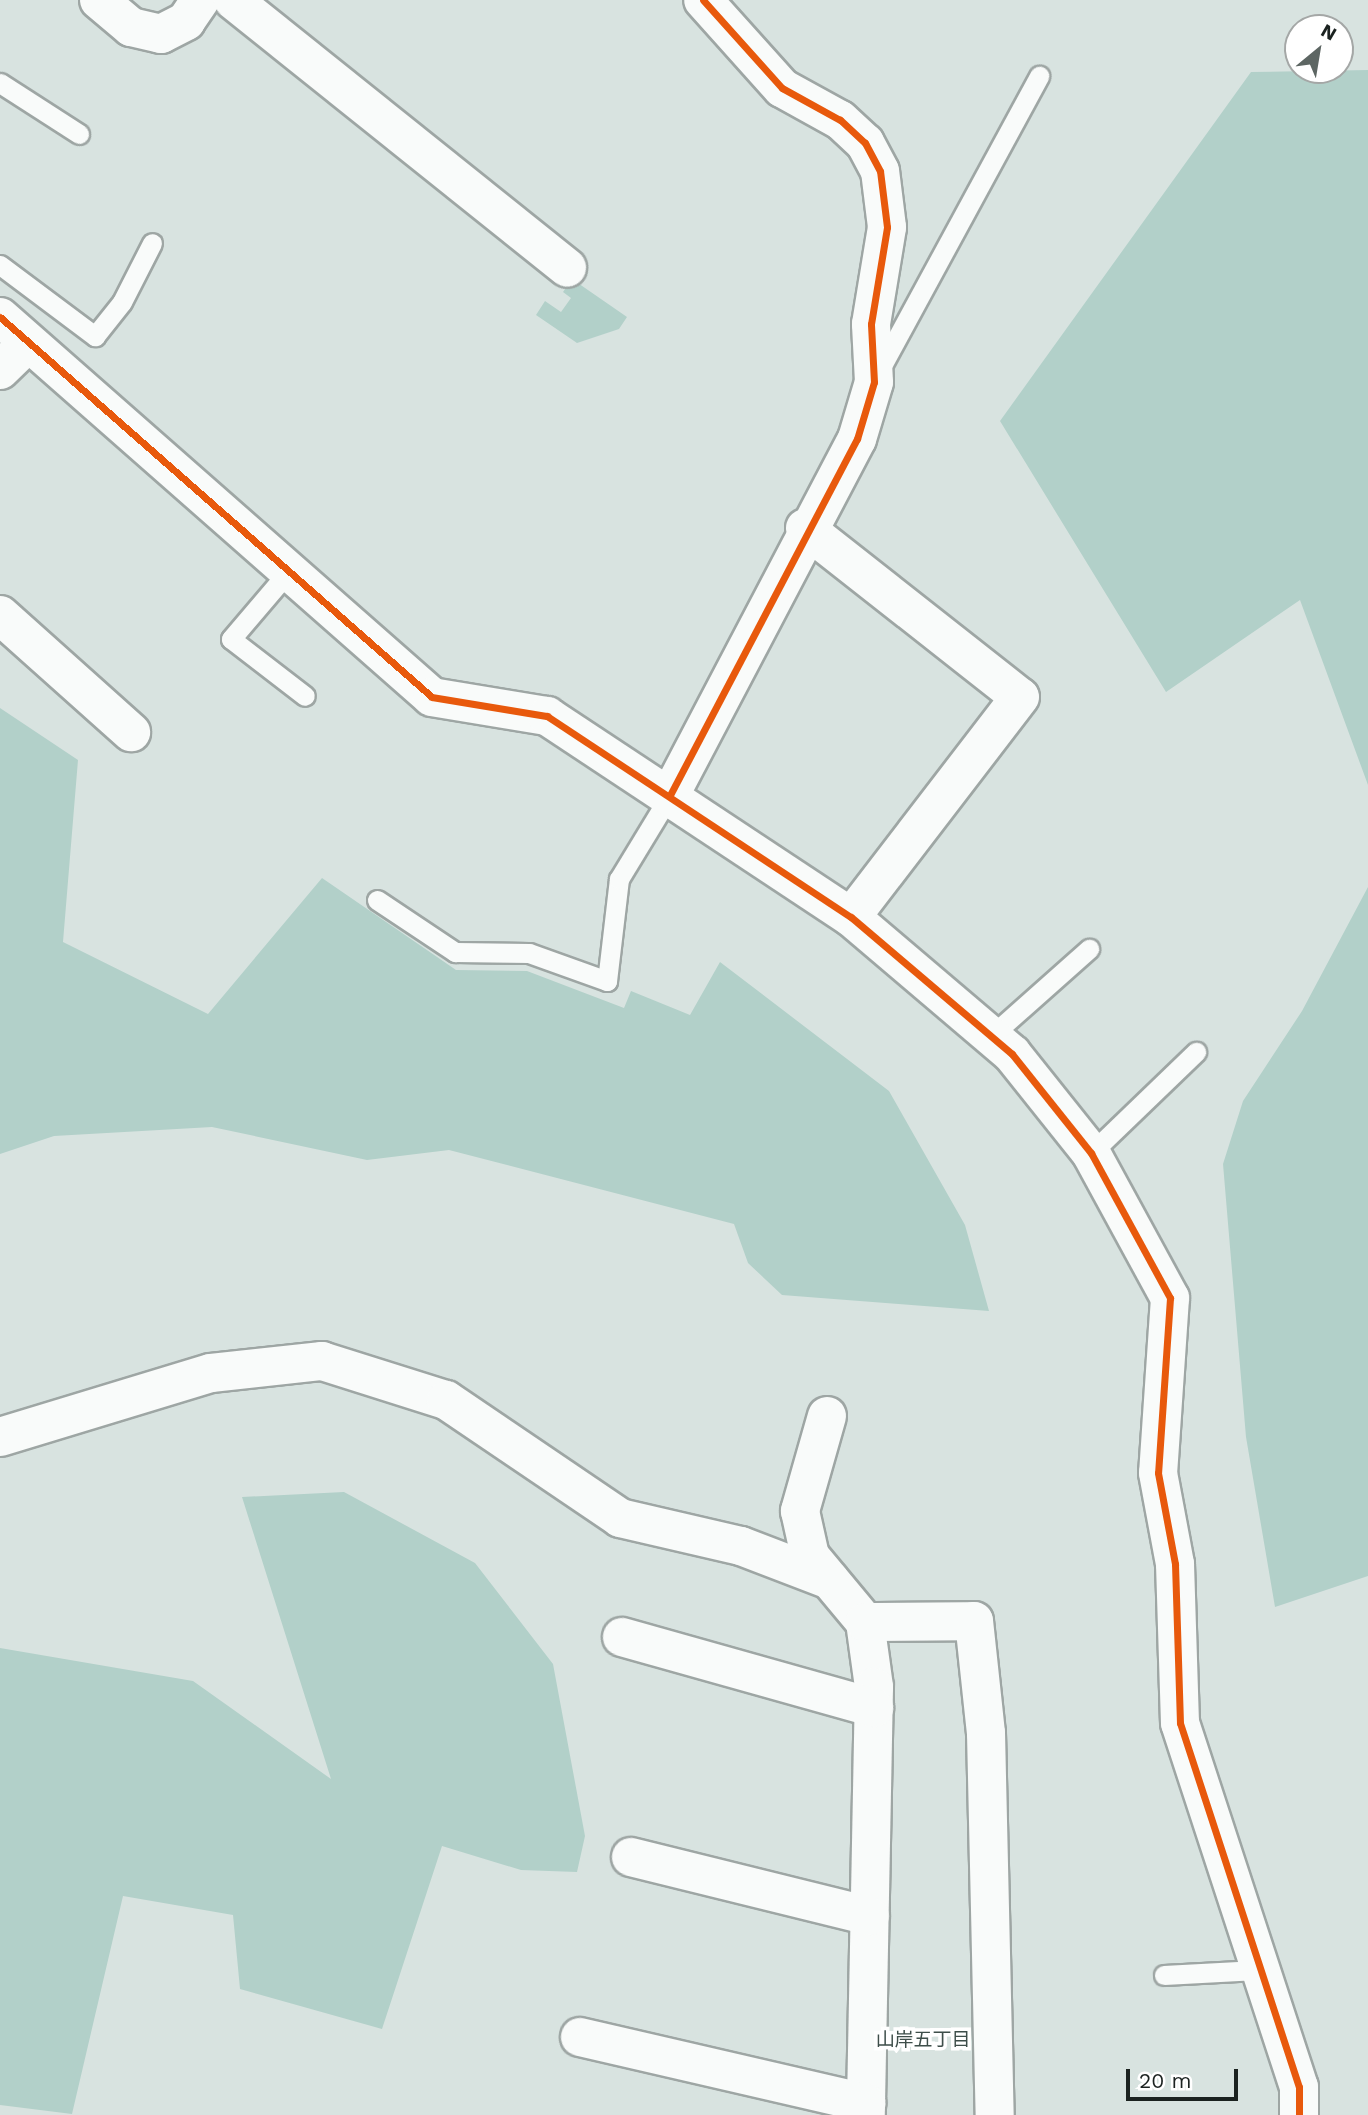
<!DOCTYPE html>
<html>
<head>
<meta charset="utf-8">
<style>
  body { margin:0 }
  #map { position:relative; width:1368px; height:2115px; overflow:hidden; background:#d8e3e0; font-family:"Work Sans","Noto Sans JP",sans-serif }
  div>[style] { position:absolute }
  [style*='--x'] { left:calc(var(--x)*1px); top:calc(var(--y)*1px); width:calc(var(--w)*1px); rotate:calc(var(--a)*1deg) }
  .green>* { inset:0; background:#b2d0c9 }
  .roads { filter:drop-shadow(2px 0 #9ea6a4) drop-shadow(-2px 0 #9ea6a4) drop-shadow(0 2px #9ea6a4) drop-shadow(0 -2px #9ea6a4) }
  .lane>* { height:19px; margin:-9.5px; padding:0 9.5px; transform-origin:9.5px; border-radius:9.5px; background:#f9fbfa }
  .street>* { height:38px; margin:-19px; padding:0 19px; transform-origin:19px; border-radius:19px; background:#f9fbfa }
  .cycleway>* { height:7px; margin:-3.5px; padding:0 3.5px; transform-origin:3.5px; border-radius:3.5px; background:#e8590c }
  span { translate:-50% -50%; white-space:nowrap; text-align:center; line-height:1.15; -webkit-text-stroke:7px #fff; paint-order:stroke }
  .neighbourhood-label { font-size:19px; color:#3e4e4a }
  .north { position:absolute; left:1284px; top:14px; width:70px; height:70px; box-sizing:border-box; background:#fff; border:2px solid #a4a7a6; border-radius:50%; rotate:30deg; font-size:19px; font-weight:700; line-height:28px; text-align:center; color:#1b2220 }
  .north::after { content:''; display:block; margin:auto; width:24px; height:32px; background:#5d6663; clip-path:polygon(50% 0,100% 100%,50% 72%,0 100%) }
  .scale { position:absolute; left:1126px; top:2069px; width:112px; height:32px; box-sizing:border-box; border:4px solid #1b2220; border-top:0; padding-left:9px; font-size:21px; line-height:24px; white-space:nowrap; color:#1b2220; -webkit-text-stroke:5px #fff; paint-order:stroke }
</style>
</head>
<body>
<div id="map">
  <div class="green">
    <i style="clip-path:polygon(1368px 70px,1368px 785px,1300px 600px,1166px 692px,1000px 421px,1251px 72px)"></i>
    <i style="clip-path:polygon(572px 279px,627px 317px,619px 329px,577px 343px,536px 315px,545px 301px,561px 312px,571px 298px,563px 292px)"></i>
    <i style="clip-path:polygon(0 708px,78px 760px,63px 942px,208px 1014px,322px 878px,456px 970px,527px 971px,624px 1008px,631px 991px,690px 1015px,720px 962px,889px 1091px,965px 1225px,989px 1311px,782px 1295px,748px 1263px,734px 1224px,449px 1150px,367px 1160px,212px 1127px,54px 1136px,0 1154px)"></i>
    <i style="clip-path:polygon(1368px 887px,1368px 1576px,1275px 1607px,1246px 1437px,1223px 1164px,1243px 1101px,1302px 1011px)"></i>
    <i style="clip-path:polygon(344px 1492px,475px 1563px,553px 1664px,585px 1836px,577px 1872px,521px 1870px,442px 1846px,382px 2029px,240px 1989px,233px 1915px,123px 1896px,72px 2114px,0 2105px,0 1648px,193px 1681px,331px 1779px,242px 1497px)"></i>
  </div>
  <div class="roads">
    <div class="lane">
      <i style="--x:0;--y:83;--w:94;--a:32.8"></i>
      <i style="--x:0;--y:265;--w:119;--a:36.8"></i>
      <i style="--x:95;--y:336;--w:43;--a:-51.5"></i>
      <i style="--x:122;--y:302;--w:66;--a:-63"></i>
      <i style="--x:879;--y:371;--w:336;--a:-61.5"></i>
      <i style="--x:288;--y:572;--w:88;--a:130.4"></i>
      <i style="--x:231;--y:639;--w:93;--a:37.6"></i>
      <i style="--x:377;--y:900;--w:94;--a:33.7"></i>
      <i style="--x:455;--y:952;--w:74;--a:0.8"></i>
      <i style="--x:529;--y:953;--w:83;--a:19.7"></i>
      <i style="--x:607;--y:981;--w:103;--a:-83.3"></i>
      <i style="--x:619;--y:879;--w:98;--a:-58.7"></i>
      <i style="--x:992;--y:1035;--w:130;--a:-41.6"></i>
      <i style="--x:1091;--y:1153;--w:146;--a:-43.9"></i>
      <i style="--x:1164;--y:1975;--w:93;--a:-3.1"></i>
    </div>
    <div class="street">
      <i style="--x:99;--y:0;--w:42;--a:40.2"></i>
      <i style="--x:131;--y:27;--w:31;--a:13"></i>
      <i style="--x:161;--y:34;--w:28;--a:-27"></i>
      <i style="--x:186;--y:21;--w:25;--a:-56"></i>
      <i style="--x:233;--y:0;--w:428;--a:38.7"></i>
      <i style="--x:0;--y:317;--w:575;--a:41.34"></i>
      <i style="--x:432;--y:697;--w:117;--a:9.4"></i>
      <i style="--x:547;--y:716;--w:364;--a:33.5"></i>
      <i style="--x:851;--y:917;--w:211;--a:40.4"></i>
      <i style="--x:1012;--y:1054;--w:127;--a:51.4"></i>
      <i style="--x:1091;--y:1153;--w:165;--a:61.4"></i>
      <i style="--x:1170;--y:1298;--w:175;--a:93.9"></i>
      <i style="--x:1158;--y:1473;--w:93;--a:79.4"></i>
      <i style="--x:1175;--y:1564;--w:159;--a:88.2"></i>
      <i style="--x:1180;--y:1723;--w:383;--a:71.9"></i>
      <i style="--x:1299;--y:2087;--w:28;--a:90"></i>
      <i style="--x:0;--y:370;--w:39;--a:-44"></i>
      <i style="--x:805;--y:528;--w:273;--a:38.2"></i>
      <i style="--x:1020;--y:697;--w:277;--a:127.5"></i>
      <i style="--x:0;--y:615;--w:176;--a:41.8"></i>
      <i style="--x:670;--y:795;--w:402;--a:-62.3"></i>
      <i style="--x:857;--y:439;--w:59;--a:-73.4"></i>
      <i style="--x:874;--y:382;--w:58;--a:-93"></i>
      <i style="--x:871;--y:324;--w:98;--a:-80.6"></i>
      <i style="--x:887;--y:227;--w:56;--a:-97.1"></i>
      <i style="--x:880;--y:171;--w:32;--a:-118"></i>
      <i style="--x:865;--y:143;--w:34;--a:-137"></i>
      <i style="--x:840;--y:120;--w:66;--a:-151.1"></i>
      <i style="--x:782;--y:88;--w:118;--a:-131.9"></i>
      <i style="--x:827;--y:1416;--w:99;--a:105.9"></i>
      <i style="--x:800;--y:1511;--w:46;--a:77.5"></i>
      <i style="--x:810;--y:1556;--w:86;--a:50.2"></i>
      <i style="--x:865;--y:1622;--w:66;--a:82.1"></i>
      <i style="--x:874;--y:1687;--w:428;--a:91.1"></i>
      <i style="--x:0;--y:1437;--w:220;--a:-16.9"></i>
      <i style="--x:211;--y:1373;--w:112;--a:-6.2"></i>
      <i style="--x:322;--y:1361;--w:130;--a:17.5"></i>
      <i style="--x:446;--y:1400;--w:210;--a:34.1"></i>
      <i style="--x:620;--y:1518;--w:124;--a:13"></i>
      <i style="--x:741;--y:1546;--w:95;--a:20.9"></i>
      <i style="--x:865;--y:1622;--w:109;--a:-0.5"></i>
      <i style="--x:974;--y:1621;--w:113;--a:83.9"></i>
      <i style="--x:986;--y:1733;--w:382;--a:88.7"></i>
      <i style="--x:622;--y:1637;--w:262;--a:15.7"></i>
      <i style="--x:631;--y:1857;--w:246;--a:13.9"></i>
      <i style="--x:580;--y:2037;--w:294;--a:13"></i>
    </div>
  </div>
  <div class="cycleway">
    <i style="--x:0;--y:317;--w:575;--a:41.34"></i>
    <i style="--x:432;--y:697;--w:117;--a:9.4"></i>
    <i style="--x:547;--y:716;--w:364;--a:33.5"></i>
    <i style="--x:851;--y:917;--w:211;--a:40.4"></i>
    <i style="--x:1012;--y:1054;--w:127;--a:51.4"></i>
    <i style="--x:1091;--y:1153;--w:165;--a:61.4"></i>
    <i style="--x:1170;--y:1298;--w:175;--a:93.9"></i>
    <i style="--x:1158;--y:1473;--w:93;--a:79.4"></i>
    <i style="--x:1175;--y:1564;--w:159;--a:88.2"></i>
    <i style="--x:1180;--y:1723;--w:383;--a:71.9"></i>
    <i style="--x:1299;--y:2087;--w:28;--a:90"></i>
    <i style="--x:670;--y:795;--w:402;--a:-62.3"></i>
    <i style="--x:857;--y:439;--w:59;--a:-73.4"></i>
    <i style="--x:874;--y:382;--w:58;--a:-93"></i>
    <i style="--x:871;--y:324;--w:98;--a:-80.6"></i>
    <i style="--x:887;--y:227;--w:56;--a:-97.1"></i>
    <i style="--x:880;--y:171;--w:32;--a:-118"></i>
    <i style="--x:865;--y:143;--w:34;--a:-137"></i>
    <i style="--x:840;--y:120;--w:66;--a:-151.1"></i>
    <i style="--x:782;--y:88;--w:118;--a:-131.9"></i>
  </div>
  <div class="neighbourhood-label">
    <span style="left:923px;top:2040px">山岸五丁目</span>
  </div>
  <div class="north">N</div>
  <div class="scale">20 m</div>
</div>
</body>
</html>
